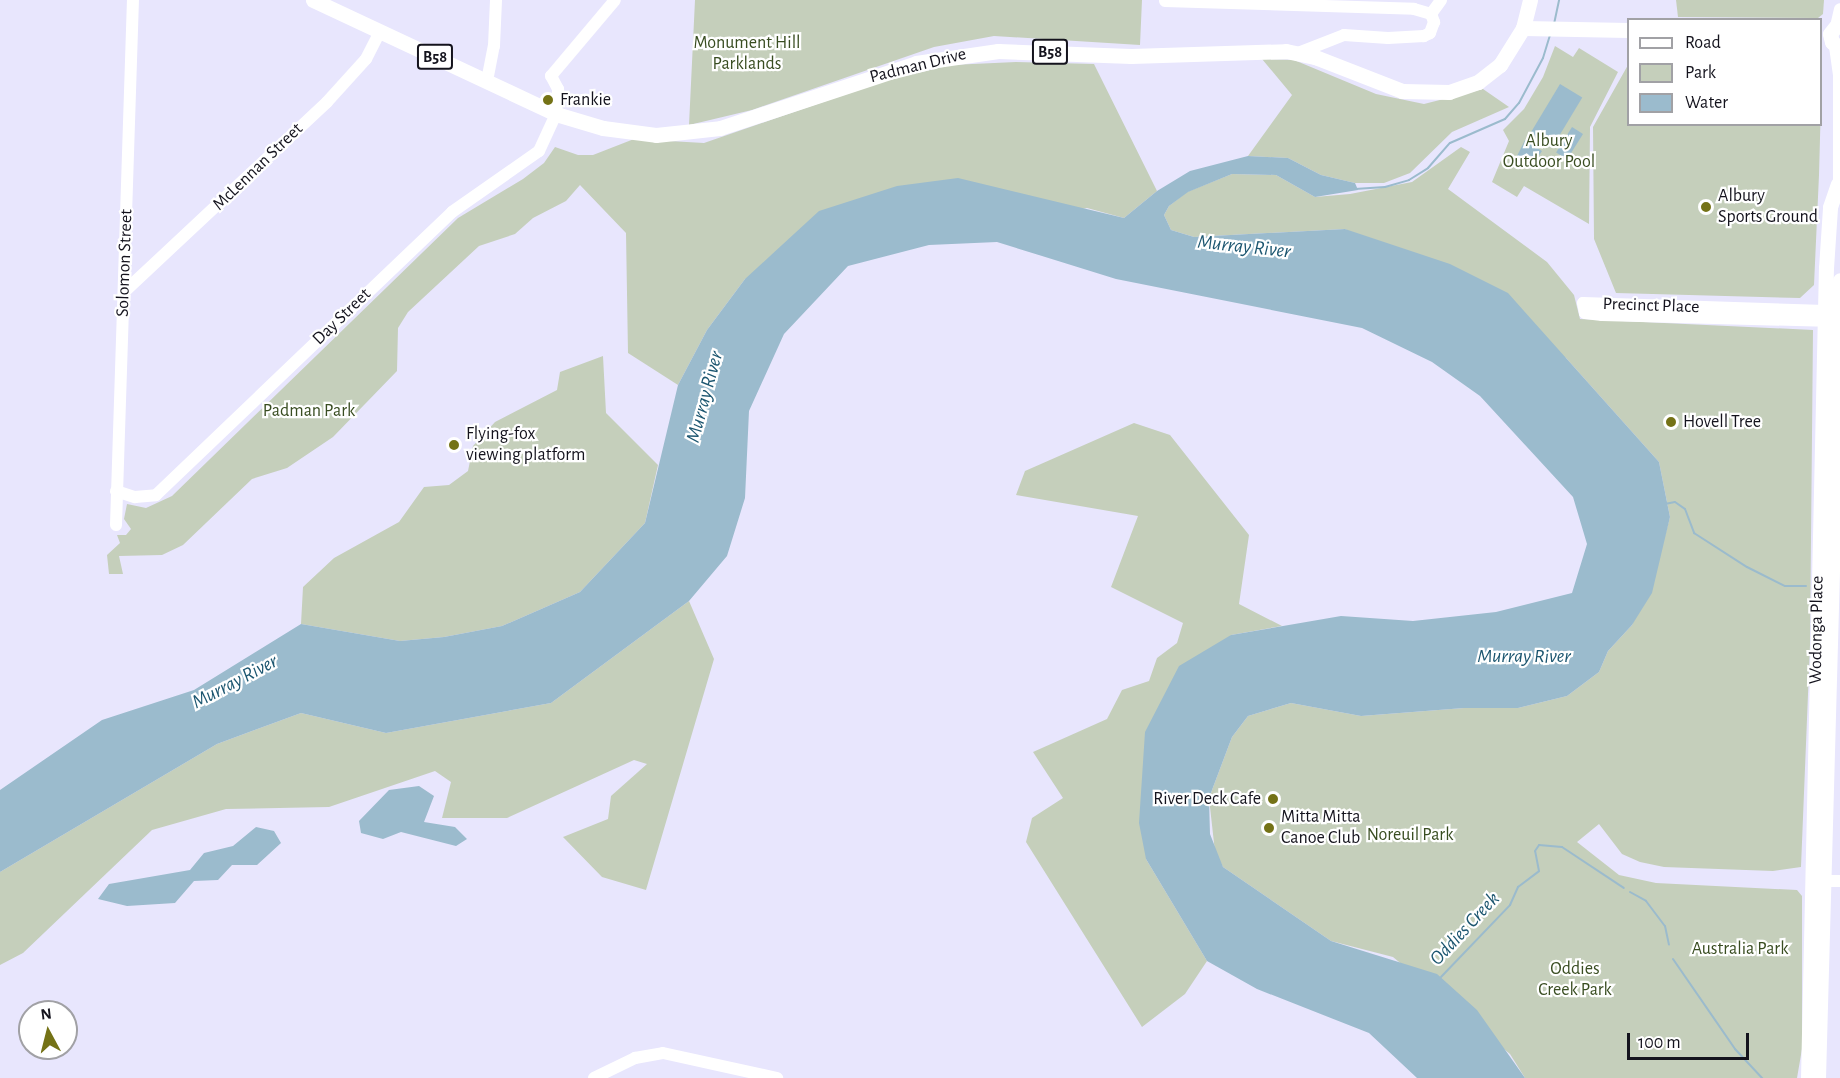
<!DOCTYPE html>
<html>
<head>
<meta charset="utf-8">
<style>
  body { margin:0 }
  #map { position:relative; width:1840px; height:1078px; overflow:hidden; background:#e8e6fd; font-family:"Alegreya Sans",sans-serif }
  div>[style] { position:absolute }
  [style*='--x'] { left:calc(var(--x)*1px); top:calc(var(--y)*1px); width:calc(var(--w)*1px); rotate:calc(var(--a)*1deg) }
  .green>* { inset:0; background:#c5cfbb }
  .water>* { inset:0; background:#9bbbcd; transform-origin:0 0 }
  .stream>* { height:2px; margin:-1px; padding:0 1px; transform-origin:1px; border-radius:1px; background:#9bbbcd }
  .minor>* { height:12px; margin:-6px; padding:0 6px; transform-origin:6px; border-radius:6px; background:#fff }
  .major>* { height:15px; margin:-7.5px; padding:0 7.5px; transform-origin:7.5px; border-radius:7.5px; background:#fff }
  .dots>* { width:16px; height:16px; translate:-50% -50%; box-sizing:border-box; border:3px solid #fff; border-radius:50% }
  span { translate:-50% -50%; white-space:nowrap; text-align:center; line-height:1.15; -webkit-text-stroke:4.5px #fff; paint-order:stroke }
  .shield-label span { padding:2px 4px; background:#fff; border:2px solid; border-radius:4px; -webkit-text-stroke-width:0 }
  .shield-label { font-size:16px; color:#14131d; font-weight:700 }
  .park-label { font-size:18px; color:#394d21 }
  .street-label { font-size:18px; color:#14131d }
  .poi-label { font-size:18px; color:#14131d }
  .left { translate:0 -50%; text-align:left }
  .right { translate:-100% -50%; text-align:right }
  .water-label { font-size:20px; color:#1c5670; font-style:italic }
  .legend { position:absolute; left:1627px; top:18px; width:195px; height:108px; box-sizing:border-box; background:#fff; border:2px solid #a1a1a5; margin:0; padding:8px 10px; list-style:none; font-size:18px; color:#14131d }
  .legend li { display:flex; align-items:center; gap:12px; height:30px }
  .legend b { width:30px; border:2px solid #a1a1a5 }
  .north { position:absolute; left:18px; top:1000px; width:60px; height:60px; box-sizing:border-box; background:#fff; border:2px solid #a1a1a5; border-radius:50%; rotate:353deg; font-size:16px; font-weight:700; line-height:24px; text-align:center; color:#14131d }
  .north::after { content:''; display:block; margin:auto; width:21px; height:27px; background:#747216; clip-path:polygon(50% 0,100% 100%,50% 72%,0 100%) }
  .scale { position:absolute; left:1627px; top:1033px; width:122px; height:27px; box-sizing:border-box; border:3px solid #14131d; border-top:0; padding-left:8px; font-size:18px; line-height:21px; white-space:nowrap; color:#14131d; -webkit-text-stroke:4px #fff; paint-order:stroke }
</style>
</head>
<body>
<div id="map">
  <div class="green">
    <i style="clip-path:polygon(695px 0,1142px 0,1140px 45px,994px 36px,934px 47px,752px 110px,689px 125px)"></i>
    <i style="clip-path:polygon(1676px 0,1824px 0,1823px 14px,1818px 18px,1678px 17px)"></i>
    <i style="clip-path:polygon(1555px 46px,1573px 57px,1579px 48px,1618px 72px,1590px 127px,1589px 224px,1524px 186px,1517px 197px,1492px 182px,1509px 141px,1503px 130px,1524px 109px,1543px 77px)"></i>
    <i style="clip-path:polygon(1262px 59px,1294px 60px,1376px 94px,1424px 104px,1483px 89px,1509px 107px,1452px 132px,1410px 173px,1384px 183px,1355px 183px,1321px 175px,1288px 158px,1248px 156px,1292px 95px)"></i>
    <i style="clip-path:polygon(1016px 62px,1094px 64px,1157px 191px,1124px 218px,1087px 208px,745px 279px,707px 330px,678px 385px,628px 353px,626px 233px,580px 185px,566px 201px,533px 218px,515px 234px,479px 246px,408px 312px,398px 328px,397px 371px,333px 437px,287px 468px,252px 479px,183px 545px,162px 555px,119px 556px,123px 574px,109px 574px,107px 555px,120px 543px,117px 535px,126px 535px,131px 529px,124px 519px,127px 504px,146px 508px,172px 496px,458px 218px,523px 179px,544px 163px,555px 147px,578px 155px,593px 155px,634px 139px,704px 143px,884px 81px,951px 65px)"></i>
    <i style="clip-path:polygon(1821px 63px,1822px 65px,1819px 175px,1814px 285px,1800px 298px,1616px 293px,1594px 239px,1593px 127px,1628px 65px,1628px 124px,1820px 124px)"></i>
    <i style="clip-path:polygon(1461px 147px,1470px 152px,1448px 189px,1547px 262px,1574px 295px,1580px 319px,1813px 330px,1810px 645px,1801px 867px,1773px 871px,1664px 867px,1640px 862px,1622px 854px,1599px 824px,1577px 842px,1619px 875px,1656px 883px,1797px 890px,1802px 896px,1802px 1049px,1797px 1078px,1525px 1078px,1510px 1054px,1393px 957px,1331px 941px,1223px 867px,1215px 852px,1209px 798px,1232px 737px,1248px 716px,1291px 703px,1361px 716px,1464px 708px,1518px 708px,1567px 696px,1599px 672px,1608px 651px,1632px 625px,1663px 543px,1670px 517px,1659px 462px,1566px 358px,1345px 229px,1194px 237px,1171px 230px,1164px 215px,1169px 206px,1187px 192px,1232px 174px,1276px 175px,1315px 197px,1350px 194px,1412px 182px)"></i>
    <i style="clip-path:polygon(603px 356px,606px 413px,658px 465px,645px 523px,580px 592px,502px 626px,444px 637px,400px 641px,301px 624px,303px 587px,334px 558px,399px 522px,424px 487px,449px 485px,468px 471px,473px 446px,495px 422px,557px 390px,560px 372px)"></i>
    <i style="clip-path:polygon(1134px 423px,1170px 435px,1249px 535px,1239px 604px,1282px 626px,1231px 635px,1146px 859px,1207px 961px,1185px 994px,1142px 1027px,1026px 842px,1032px 818px,1063px 798px,1033px 752px,1107px 719px,1122px 690px,1149px 681px,1157px 658px,1177px 643px,1183px 623px,1111px 587px,1138px 516px,1016px 495px,1025px 471px)"></i>
    <i style="clip-path:polygon(689px 601px,714px 659px,646px 890px,602px 877px,563px 837px,608px 819px,611px 796px,647px 764px,634px 760px,507px 818px,442px 818px,451px 782px,435px 771px,329px 807px,226px 809px,152px 830px,23px 953px,0 965px,0 872px,217px 744px,301px 713px,386px 733px,551px 703px)"></i>
  </div>
  <div class="water">
    <i style="left:1560px;top:84px;width:26px;height:59px;rotate:31deg"></i>
    <i style="left:1572px;top:127px;width:13px;height:30px;rotate:32deg"></i>
    <i style="clip-path:polygon(1525px 140px,1542px 151px,1536px 160px,1528px 155px,1521px 162px,1516px 158px)"></i>
    <i style="clip-path:polygon(1248px 156px,1288px 158px,1321px 175px,1355px 183px,1358px 190px,1315px 197px,1276px 175px,1232px 174px,1188px 192px,1169px 206px,1164px 215px,1171px 230px,1194px 237px,1345px 229px,1450px 264px,1508px 293px,1659px 462px,1670px 517px,1652px 593px,1632px 625px,1608px 651px,1599px 672px,1567px 696px,1518px 708px,1464px 708px,1361px 716px,1291px 703px,1248px 716px,1232px 737px,1209px 798px,1210px 834px,1223px 867px,1331px 941px,1437px 974px,1477px 1010px,1525px 1078px,1417px 1078px,1369px 1033px,1257px 989px,1207px 961px,1146px 859px,1139px 823px,1145px 732px,1179px 666px,1231px 635px,1341px 616px,1413px 621px,1496px 612px,1572px 593px,1587px 544px,1573px 497px,1480px 396px,1432px 362px,1362px 328px,1116px 279px,997px 242px,929px 245px,848px 266px,784px 334px,749px 411px,745px 498px,727px 556px,689px 601px,551px 703px,386px 733px,301px 713px,217px 744px,0 872px,0 790px,102px 720px,194px 690px,301px 624px,400px 641px,444px 637px,502px 626px,580px 592px,645px 523px,678px 385px,707px 330px,745px 279px,819px 211px,897px 186px,958px 178px,1124px 218px,1157px 191px,1190px 171px)"></i>
    <i style="clip-path:polygon(419px 786px,434px 796px,424px 822px,455px 827px,467px 839px,456px 846px,401px 832px,383px 839px,361px 833px,359px 821px,389px 790px)"></i>
    <i style="clip-path:polygon(256px 827px,274px 831px,281px 843px,257px 865px,232px 865px,218px 880px,194px 881px,175px 903px,127px 906px,98px 899px,109px 884px,190px 870px,204px 853px,233px 846px)"></i>
  </div>
  <div class="stream">
    <i style="--x:1554;--y:24;--w:25;--a:-78"></i>
    <i style="--x:1355;--y:189;--w:30;--a:-4"></i>
    <i style="--x:1385;--y:187;--w:25;--a:-16"></i>
    <i style="--x:1409;--y:180;--w:22;--a:-32"></i>
    <i style="--x:1428;--y:168;--w:33;--a:-49"></i>
    <i style="--x:1450;--y:143;--w:60;--a:-23.6"></i>
    <i style="--x:1505;--y:119;--w:21;--a:-49"></i>
    <i style="--x:1519;--y:103;--w:51;--a:-61.9"></i>
    <i style="--x:1543;--y:58;--w:24;--a:-73"></i>
    <i style="--x:1665;--y:504;--w:10;--a:-11"></i>
    <i style="--x:1675;--y:502;--w:12;--a:35"></i>
    <i style="--x:1685;--y:509;--w:26;--a:69"></i>
    <i style="--x:1694;--y:533;--w:63;--a:32.7"></i>
    <i style="--x:1747;--y:567;--w:42;--a:26.6"></i>
    <i style="--x:1785;--y:586;--w:21;--a:0"></i>
    <i style="--x:1630;--y:892;--w:18;--a:29"></i>
    <i style="--x:1646;--y:901;--w:31;--a:53"></i>
    <i style="--x:1665;--y:926;--w:19;--a:78"></i>
    <i style="--x:1673;--y:959;--w:109;--a:55.4"></i>
    <i style="--x:1735;--y:1049;--w:40;--a:47"></i>
    <i style="--x:1441;--y:977;--w:100;--a:-46.2"></i>
    <i style="--x:1510;--y:905;--w:20;--a:-66"></i>
    <i style="--x:1518;--y:887;--w:26;--a:-37"></i>
    <i style="--x:1539;--y:871;--w:20;--a:-101"></i>
    <i style="--x:1535;--y:851;--w:7;--a:-56"></i>
    <i style="--x:1539;--y:845;--w:23;--a:5"></i>
    <i style="--x:1562;--y:847;--w:74;--a:33.5"></i>
  </div>
  <div class="minor">
    <i style="--x:1165;--y:1;--w:249;--a:1.8"></i>
    <i style="--x:1414;--y:9;--w:18;--a:16"></i>
    <i style="--x:1431;--y:14;--w:9;--a:69"></i>
    <i style="--x:1434;--y:22;--w:12;--a:110"></i>
    <i style="--x:1430;--y:33;--w:7;--a:153"></i>
    <i style="--x:1424;--y:36;--w:36;--a:177"></i>
    <i style="--x:1388;--y:38;--w:44;--a:-176.1"></i>
    <i style="--x:1344;--y:35;--w:49;--a:158.6"></i>
    <i style="--x:1431;--y:14;--w:17;--a:-54"></i>
    <i style="--x:1837;--y:22;--w:13;--a:-77"></i>
    <i style="--x:487;--y:81;--w:36;--a:-79"></i>
    <i style="--x:494;--y:46;--w:46;--a:-87.5"></i>
    <i style="--x:124;--y:292;--w:278;--a:-43.1"></i>
    <i style="--x:327;--y:102;--w:58;--a:-47.8"></i>
    <i style="--x:366;--y:59;--w:31;--a:-63"></i>
    <i style="--x:1825;--y:311;--w:242;--a:-178.1"></i>
    <i style="--x:1583;--y:303;--w:10;--a:79"></i>
    <i style="--x:1585;--y:313;--w:17;--a:7"></i>
    <i style="--x:1602;--y:315;--w:223;--a:1.5"></i>
    <i style="--x:116;--y:491;--w:20;--a:18"></i>
    <i style="--x:135;--y:497;--w:21;--a:-5"></i>
    <i style="--x:156;--y:495;--w:410;--a:-43.7"></i>
    <i style="--x:452;--y:212;--w:106;--a:-35"></i>
    <i style="--x:539;--y:151;--w:41;--a:-65.3"></i>
    <i style="--x:556;--y:114;--w:25;--a:-85"></i>
    <i style="--x:558;--y:89;--w:15;--a:-118"></i>
    <i style="--x:551;--y:76;--w:99;--a:-49.9"></i>
    <i style="--x:116;--y:525;--w:525;--a:-88.15"></i>
    <i style="--x:1825;--y:881;--w:15;--a:0"></i>
    <i style="--x:594;--y:1078;--w:46;--a:-26"></i>
    <i style="--x:635;--y:1058;--w:28;--a:-10"></i>
    <i style="--x:663;--y:1053;--w:117;--a:12.4"></i>
  </div>
  <div class="major">
    <i style="--x:313;--y:0;--w:268;--a:25.1"></i>
    <i style="--x:556;--y:114;--w:49;--a:16.6"></i>
    <i style="--x:603;--y:128;--w:53;--a:7.5"></i>
    <i style="--x:656;--y:135;--w:64;--a:-6.2"></i>
    <i style="--x:720;--y:128;--w:206;--a:-18.3"></i>
    <i style="--x:916;--y:63;--w:83;--a:-8.3"></i>
    <i style="--x:998;--y:51;--w:133;--a:2.2"></i>
    <i style="--x:1131;--y:56;--w:155;--a:-1.8"></i>
    <i style="--x:1286;--y:51;--w:30;--a:12"></i>
    <i style="--x:1315;--y:57;--w:93;--a:21.3"></i>
    <i style="--x:1402;--y:91;--w:47;--a:1.2"></i>
    <i style="--x:1449;--y:92;--w:31;--a:-19"></i>
    <i style="--x:1478;--y:82;--w:28;--a:-38"></i>
    <i style="--x:1500;--y:65;--w:44;--a:-58.1"></i>
    <i style="--x:1523;--y:28;--w:29;--a:-76"></i>
    <i style="--x:1840;--y:21;--w:16;--a:128"></i>
    <i style="--x:1830;--y:34;--w:8;--a:76"></i>
    <i style="--x:1832;--y:42;--w:10;--a:37"></i>
    <i style="--x:1523;--y:28;--w:105;--a:1.1"></i>
    <i style="--x:1836;--y:46;--w:28;--a:82"></i>
    <i style="--x:1840;--y:74;--w:119;--a:90"></i>
    <i style="--x:1808;--y:1078;--w:810;--a:-88.73"></i>
    <i style="--x:1826;--y:268;--w:61;--a:-86.2"></i>
    <i style="--x:1830;--y:207;--w:24;--a:-71"></i>
    <i style="--x:1818;--y:1078;--w:798;--a:-88.42"></i>
  </div>
  <div class="dots">
    <i style="left:548px;top:100px;background:#747216"></i>
    <i style="left:1706px;top:207px;background:#747216"></i>
    <i style="left:1671px;top:422px;background:#747216"></i>
    <i style="left:454px;top:445px;background:#747216"></i>
    <i style="left:1273px;top:799px;background:#747216"></i>
    <i style="left:1269px;top:828px;background:#747216"></i>
  </div>
  <div class="shield-label">
    <span style="left:1050px;top:52px">B58</span>
    <span style="left:435px;top:57px">B58</span>
  </div>
  <div class="park-label">
    <span style="left:747px;top:54px">Monument Hill<br>Parklands</span>
    <span style="left:1549px;top:152px">Albury<br>Outdoor Pool</span>
    <span style="left:309px;top:411px">Padman Park</span>
    <span style="left:1410px;top:835px">Noreuil Park</span>
    <span style="left:1740px;top:949px">Australia Park</span>
    <span style="left:1575px;top:980px">Oddies<br>Creek Park</span>
  </div>
  <div class="street-label">
    <span style="left:918px;top:66px;rotate:-14deg">Padman Drive</span>
    <span style="left:258px;top:167px;rotate:-44deg">McLennan Street</span>
    <span style="left:125px;top:263px;rotate:-88deg">Solomon Street</span>
    <span style="left:1651px;top:306px;rotate:2deg">Precinct Place</span>
    <span style="left:342px;top:317px;rotate:-44deg">Day Street</span>
    <span style="left:1817px;top:630px;rotate:-89deg">Wodonga Place</span>
  </div>
  <div class="poi-label">
    <span class="left" style="left:560px;top:100px">Frankie</span>
    <span class="left" style="left:1718px;top:207px">Albury<br>Sports Ground</span>
    <span class="left" style="left:1683px;top:422px">Hovell Tree</span>
    <span class="left" style="left:466px;top:445px">Flying-fox<br>viewing platform</span>
    <span class="right" style="left:1261px;top:799px">River Deck Cafe</span>
    <span class="left" style="left:1281px;top:828px">Mitta Mitta<br>Canoe Club</span>
  </div>
  <div class="water-label">
    <span style="left:1244px;top:247px;rotate:6deg">Murray River</span>
    <span style="left:705px;top:397px;rotate:-75deg">Murray River</span>
    <span style="left:1524px;top:656px">Murray River</span>
    <span style="left:235px;top:682px;rotate:-28deg">Murray River</span>
    <span style="left:1465px;top:929px;rotate:-47deg">Oddies Creek</span>
  </div>
  <ul class="legend">
  <li><b style="height:8px;background:#fff"></b>Road</li>
  <li><b style="height:16px;background:#c5cfbb"></b>Park</li>
  <li><b style="height:16px;background:#9bbbcd"></b>Water</li>
  </ul>
  <div class="north">N</div>
  <div class="scale">100 m</div>
</div>
</body>
</html>
